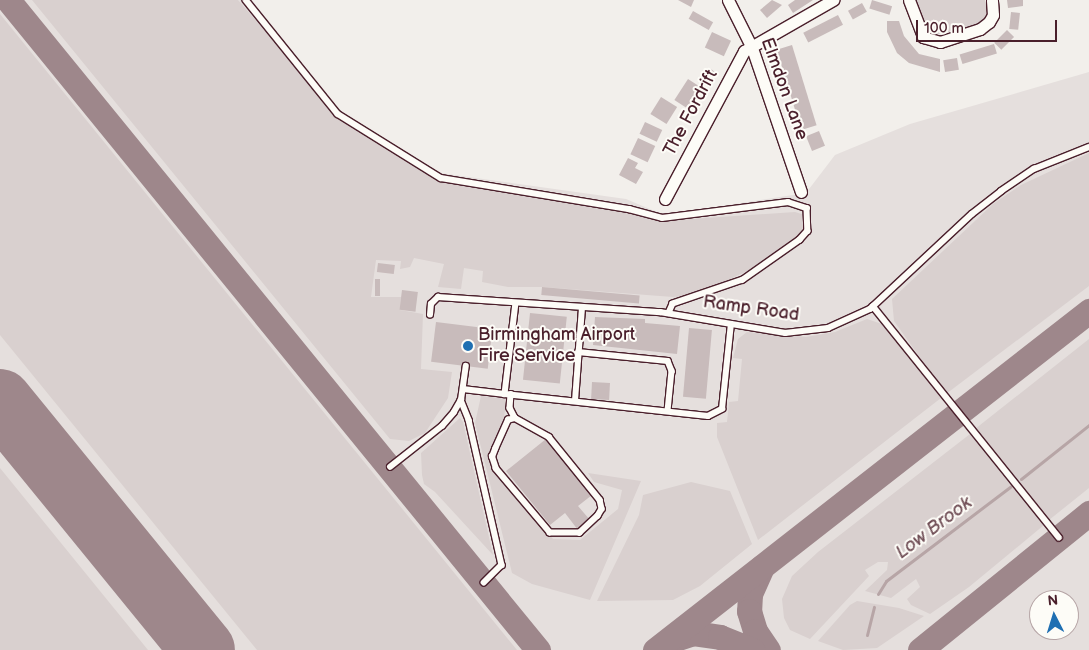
<!DOCTYPE html>
<html>
<head>
<meta charset="utf-8">
<style>
  body { margin:0 }
  #map { position:relative; width:1089px; height:650px; overflow:hidden; background:#f2efeb; font-family:"Balsamiq Sans",sans-serif }
  div>[style] { position:absolute }
  [style*='--x'] { left:calc(var(--x)*1px); top:calc(var(--y)*1px); width:calc(var(--w)*1px); rotate:calc(var(--a)*1deg) }
  .built>* { inset:0; background:#e5dfdd }
  .green>* { inset:0; background:#d9d0cf }
  .stream>* { height:3px; margin:-1.5px; padding:0 1.5px; transform-origin:1.5px; border-radius:1.5px; background:#b7a5a6 }
  .taxiway>* { height:25px; margin:-12.5px; padding:0 12.5px; transform-origin:12.5px; border-radius:12.5px; background:#9e878b }
  .runway>* { height:64px; margin:-32px; padding:0 32px; transform-origin:32px; border-radius:32px; background:#9e878b }
  .building>* { inset:0; background:#c8bbbb; transform-origin:0 0 }
  .roads { filter:drop-shadow(1px 0 #4a1f2b) drop-shadow(-1px 0 #4a1f2b) drop-shadow(0 1px #4a1f2b) drop-shadow(0 -1px #4a1f2b) }
  .lane>* { height:5.5px; margin:-2.75px; padding:0 2.75px; transform-origin:2.75px; border-radius:2.75px; background:#fdfcf7 }
  .street>* { height:11px; margin:-5.5px; padding:0 5.5px; transform-origin:5.5px; border-radius:5.5px; background:#fdfcf7 }
  .dots>* { width:14px; height:14px; translate:-50% -50%; box-sizing:border-box; border:2px solid #fdfcf7; border-radius:50% }
  span { translate:-50% -50%; white-space:nowrap; text-align:center; line-height:1.15; -webkit-text-stroke:4px #fdfcf7; paint-order:stroke }
  .street-label { font-size:18px; color:#4a1f2b }
  .poi-label { font-size:18px; color:#4a1f2b }
  .left { translate:0 -50%; text-align:left }
  .water-label { font-size:19px; color:#704e56; font-style:italic }
  .north { position:absolute; left:1029px; top:590px; width:50px; height:50px; box-sizing:border-box; background:#fdfcf7; border:1px solid #b5a4a5; border-radius:50%; rotate:355deg; font-size:14px; font-weight:700; line-height:20px; text-align:center; color:#4a1f2b }
  .north::after { content:''; display:block; margin:auto; width:18px; height:22px; background:#1f6fb2; clip-path:polygon(50% 0,100% 100%,50% 72%,0 100%) }
  .scale { position:absolute; left:916px; top:20px; width:141px; height:22px; box-sizing:border-box; border:2px solid #4a1f2b; border-top:0; padding-left:6px; font-size:15px; line-height:18px; white-space:nowrap; color:#4a1f2b; -webkit-text-stroke:4px #fdfcf7; paint-order:stroke }
</style>
</head>
<body>
<div id="map">
  <div class="built">
    <i style="clip-path:polygon(evenodd,0 0,247px 0,343px 113px,440px 173px,626px 199px,664px 215px,806px 193px,835px 155px,910px 124px,1089px 72px,1089px 650px,0 650px,0 0,1039px 600px,1069px 600px,1069px 630px,1039px 630px,1039px 600px)"></i>
  </div>
  <div class="green">
    <i style="clip-path:polygon(32px 0,238px 0,342px 119px,441px 181px,607px 207px,662px 221px,795px 212px,808px 216px,807px 224px,799px 237px,762px 264px,696px 295px,673px 297px,542px 287px,508px 287px,482px 282px,483px 271px,464px 268px,461px 289px,438px 287px,444px 264px,414px 258px,410px 267px,400px 269px,401px 261px,376px 260px,371px 297px,401px 297px,400px 310px,423px 314px,421px 369px,452px 372px,448px 398px,425px 433px,409px 441px,390px 439px)"></i>
    <i style="clip-path:polygon(915px 0,985px 0,988px 9px,985px 19px,975px 26px,931px 36px)"></i>
    <i style="clip-path:polygon(0 14px,517px 650px,257px 650px,0 335px)"></i>
    <i style="clip-path:polygon(1089px 153px,1089px 286px,946px 394px,894px 321px,892px 299px,993px 204px,1021px 185px)"></i>
    <i style="clip-path:polygon(867px 319px,882px 324px,941px 398px,758px 540px,717px 437px,717px 423px,727px 422px,729px 402px,738px 401px,742px 359px,733px 358px,738px 339px,747px 332px,806px 337px,835px 332px)"></i>
    <i style="clip-path:polygon(1089px 339px,1089px 488px,1049px 520px,975px 429px)"></i>
    <i style="clip-path:polygon(481px 396px,507px 399px,502px 429px,491px 453px,495px 470px,553px 539px,580px 540px,618px 509px,622px 490px,594px 482px,588px 473px,641px 481px,590px 600px,532px 584px,512px 573px,475px 423px)"></i>
    <i style="clip-path:polygon(460px 418px,463px 422px,493px 555px,435px 492px,424px 484px,422px 475px,421px 453px)"></i>
    <i style="clip-path:polygon(970px 434px,1044px 525px,969px 587px,930px 614px,911px 605px,907px 599px,920px 587px,916px 579px,891px 598px,865px 591px,887px 570px,888px 562px,878px 562px,865px 570px,869px 576px,810px 639px,790px 630px,784px 618px,782px 599px,792px 576px,818px 552px)"></i>
    <i style="clip-path:polygon(0 468px,148px 650px,0 650px)"></i>
    <i style="clip-path:polygon(691px 482px,730px 491px,752px 544px,700px 586px,673px 600px,597px 601px,639px 515px,643px 495px)"></i>
    <i style="clip-path:polygon(857px 601px,899px 608px,924px 616px,877px 648px,843px 650px,818px 641px,850px 605px)"></i>
  </div>
  <div class="stream">
    <i style="--x:1021;--y:479;--w:87;--a:-38.5"></i>
    <i style="--x:878;--y:594;--w:15;--a:-58"></i>
    <i style="--x:886;--y:581;--w:156;--a:-37.2"></i>
    <i style="--x:867;--y:635;--w:29;--a:-76"></i>
  </div>
  <div class="taxiway">
    <i style="--x:8;--y:0;--w:839;--a:50.81"></i>
    <i style="--x:0;--y:421;--w:26;--a:23"></i>
    <i style="--x:762;--y:567;--w:30;--a:114"></i>
    <i style="--x:750;--y:594;--w:17;--a:93"></i>
    <i style="--x:749;--y:611;--w:21;--a:73"></i>
    <i style="--x:755;--y:631;--w:23;--a:56"></i>
    <i style="--x:672;--y:640;--w:22;--a:-18"></i>
    <i style="--x:693;--y:633;--w:27;--a:8"></i>
    <i style="--x:720;--y:637;--w:35;--a:22"></i>
    <i style="--x:655;--y:650;--w:551;--a:-37.99"></i>
    <i style="--x:920;--y:650;--w:218;--a:-39"></i>
  </div>
  <div class="runway">
    <i style="--x:0;--y:401;--w:321;--a:50.8"></i>
  </div>
  <div class="building">
    <i style="clip-path:polygon(678px 0,694px 0,691px 7px)"></i>
    <i style="clip-path:polygon(772px 0,782px 5px,767px 18px,760px 10px)"></i>
    <i style="clip-path:polygon(795px 0,813px 0,793px 13px,788px 5px)"></i>
    <i style="left:872px;top:0;width:21px;height:9px;rotate:17deg"></i>
    <i style="clip-path:polygon(1007px 0,1023px 0,1023px 6px,1008px 8px)"></i>
    <i style="left:862px;top:3px;width:10px;height:16px;rotate:61deg"></i>
    <i style="left:693px;top:11px;width:23px;height:9px;rotate:29deg"></i>
    <i style="left:1011px;top:12px;width:9px;height:17px;rotate:6deg"></i>
    <i style="left:838px;top:15px;width:11px;height:39px;rotate:63deg"></i>
    <i style="clip-path:polygon(887px 21px,899px 21px,904px 36px,919px 54px,940px 59px,940px 72px,909px 63px,897px 53px,887px 32px)"></i>
    <i style="left:1007px;top:30px;width:10px;height:18px;rotate:45deg"></i>
    <i style="left:712px;top:32px;width:21px;height:17px;rotate:25deg"></i>
    <i style="left:994px;top:44px;width:10px;height:36px;rotate:73deg"></i>
    <i style="left:792px;top:45px;width:84px;height:16px;rotate:73deg"></i>
    <i style="left:957px;top:58px;width:12px;height:14px;rotate:81deg"></i>
    <i style="left:710px;top:68px;width:8px;height:14px;rotate:40deg"></i>
    <i style="left:688px;top:79px;width:17px;height:25px;rotate:33deg"></i>
    <i style="left:661px;top:97px;width:19px;height:20px;rotate:32deg"></i>
    <i style="left:645px;top:122px;width:19px;height:13px;rotate:25deg"></i>
    <i style="left:819px;top:131px;width:16px;height:14px;rotate:68deg"></i>
    <i style="left:638px;top:138px;width:19px;height:18px;rotate:25deg"></i>
    <i style="clip-path:polygon(628px 158px,638px 163px,635px 168px,643px 172px,636px 184px,619px 175px)"></i>
    <i style="left:378px;top:263px;width:17px;height:9px;rotate:7deg"></i>
    <i style="left:375px;top:279px;width:5px;height:17px"></i>
    <i style="left:542px;top:287px;width:98px;height:8px;rotate:5deg"></i>
    <i style="left:402px;top:290px;width:16px;height:20px;rotate:7deg"></i>
    <i style="left:530px;top:313px;width:37px;height:67px;rotate:6deg"></i>
    <i style="clip-path:polygon(595px 317px,645px 319px,645px 323px,680px 326px,677px 354px,593px 345px)"></i>
    <i style="left:436px;top:322px;width:57px;height:40px;rotate:7deg"></i>
    <i style="left:689px;top:328px;width:23px;height:69px;rotate:5deg"></i>
    <i style="left:592px;top:382px;width:18px;height:17px;rotate:3deg"></i>
    <i style="clip-path:polygon(546px 439px,592px 495px,578px 506px,590px 520px,578px 530px,565px 513px,550px 525px,506px 471px)"></i>
  </div>
  <div class="roads">
    <div class="lane">
      <i style="--x:246;--y:0;--w:146;--a:51.1"></i>
      <i style="--x:338;--y:114;--w:121;--a:31.9"></i>
      <i style="--x:441;--y:178;--w:191;--a:9.4"></i>
      <i style="--x:629;--y:209;--w:34;--a:15"></i>
      <i style="--x:662;--y:218;--w:127;--a:-7.2"></i>
      <i style="--x:788;--y:202;--w:20;--a:18"></i>
      <i style="--x:807;--y:208;--w:23;--a:88"></i>
      <i style="--x:808;--y:231;--w:12;--a:132"></i>
      <i style="--x:800;--y:240;--w:70;--a:144.9"></i>
      <i style="--x:743;--y:280;--w:74;--a:161.1"></i>
      <i style="--x:673;--y:304;--w:10;--a:114"></i>
      <i style="--x:516;--y:303;--w:92;--a:96.9"></i>
      <i style="--x:505;--y:394;--w:204;--a:6.2"></i>
      <i style="--x:708;--y:416;--w:16;--a:-27"></i>
      <i style="--x:722;--y:409;--w:85;--a:-84"></i>
      <i style="--x:873;--y:306;--w:297;--a:51.2"></i>
      <i style="--x:430;--y:315;--w:11;--a:-85"></i>
      <i style="--x:431;--y:304;--w:10;--a:-45"></i>
      <i style="--x:438;--y:297;--w:223;--a:3.9"></i>
      <i style="--x:660;--y:312;--w:127;--a:9.5"></i>
      <i style="--x:785;--y:333;--w:43;--a:-6.6"></i>
      <i style="--x:828;--y:328;--w:46;--a:-24.3"></i>
      <i style="--x:870;--y:309;--w:139;--a:-43"></i>
      <i style="--x:972;--y:214;--w:37;--a:-38"></i>
      <i style="--x:1001;--y:191;--w:40;--a:-34"></i>
      <i style="--x:1034;--y:169;--w:59;--a:-21.8"></i>
      <i style="--x:578;--y:352;--w:90;--a:5.7"></i>
      <i style="--x:668;--y:361;--w:11;--a:68"></i>
      <i style="--x:672;--y:371;--w:40;--a:95.7"></i>
      <i style="--x:463;--y:389;--w:42;--a:6.8"></i>
      <i style="--x:511;--y:394;--w:14;--a:94"></i>
      <i style="--x:510;--y:408;--w:11;--a:63"></i>
      <i style="--x:515;--y:418;--w:39;--a:29"></i>
      <i style="--x:549;--y:437;--w:81;--a:51"></i>
      <i style="--x:600;--y:500;--w:9;--a:77"></i>
      <i style="--x:602;--y:509;--w:8;--a:120"></i>
      <i style="--x:598;--y:516;--w:25;--a:137"></i>
      <i style="--x:580;--y:533;--w:30;--a:180"></i>
      <i style="--x:550;--y:533;--w:84;--a:-130.2"></i>
      <i style="--x:496;--y:469;--w:13;--a:-108"></i>
      <i style="--x:492;--y:457;--w:9;--a:-69"></i>
      <i style="--x:495;--y:449;--w:32;--a:-66"></i>
      <i style="--x:508;--y:420;--w:7;--a:-16"></i>
      <i style="--x:461;--y:400;--w:22;--a:68"></i>
      <i style="--x:469;--y:420;--w:149;--a:77.2"></i>
      <i style="--x:502;--y:565;--w:25;--a:135"></i>
      <i style="--x:575;--y:401;--w:93;--a:-85.7"></i>
      <i style="--x:390;--y:467;--w:66;--a:-38.3"></i>
      <i style="--x:442;--y:426;--w:18;--a:-49"></i>
      <i style="--x:454;--y:412;--w:14;--a:-60"></i>
      <i style="--x:461;--y:400;--w:34;--a:-82"></i>
    </div>
    <div class="street">
      <i style="--x:728;--y:0;--w:54;--a:63.4"></i>
      <i style="--x:752;--y:48;--w:152;--a:71.2"></i>
      <i style="--x:909;--y:0;--w:40;--a:69"></i>
      <i style="--x:923;--y:37;--w:18;--a:16"></i>
      <i style="--x:940;--y:42;--w:42;--a:-18"></i>
      <i style="--x:980;--y:29;--w:11;--a:-38"></i>
      <i style="--x:989;--y:22;--w:8;--a:-60"></i>
      <i style="--x:993;--y:15;--w:15;--a:-94"></i>
      <i style="--x:665;--y:199;--w:168;--a:-61.9"></i>
      <i style="--x:744;--y:51;--w:103;--a:-29.8"></i>
    </div>
  </div>
  <div class="dots">
    <i style="left:468px;top:346px;background:#1f6fb2"></i>
  </div>
  <div class="street-label">
    <span style="left:784px;top:89px;rotate:70deg">Elmdon Lane</span>
    <span style="left:691px;top:113px;rotate:-62deg">The Fordrift</span>
    <span style="left:751px;top:309px;rotate:8deg">Ramp Road</span>
  </div>
  <div class="poi-label">
    <span class="left" style="left:478px;top:346px">Birmingham Airport<br>Fire Service</span>
  </div>
  <div class="water-label">
    <span style="left:934px;top:528px;rotate:-37deg">Low Brook</span>
  </div>
  <div class="north">N</div>
  <div class="scale">100 m</div>
</div>
</body>
</html>
